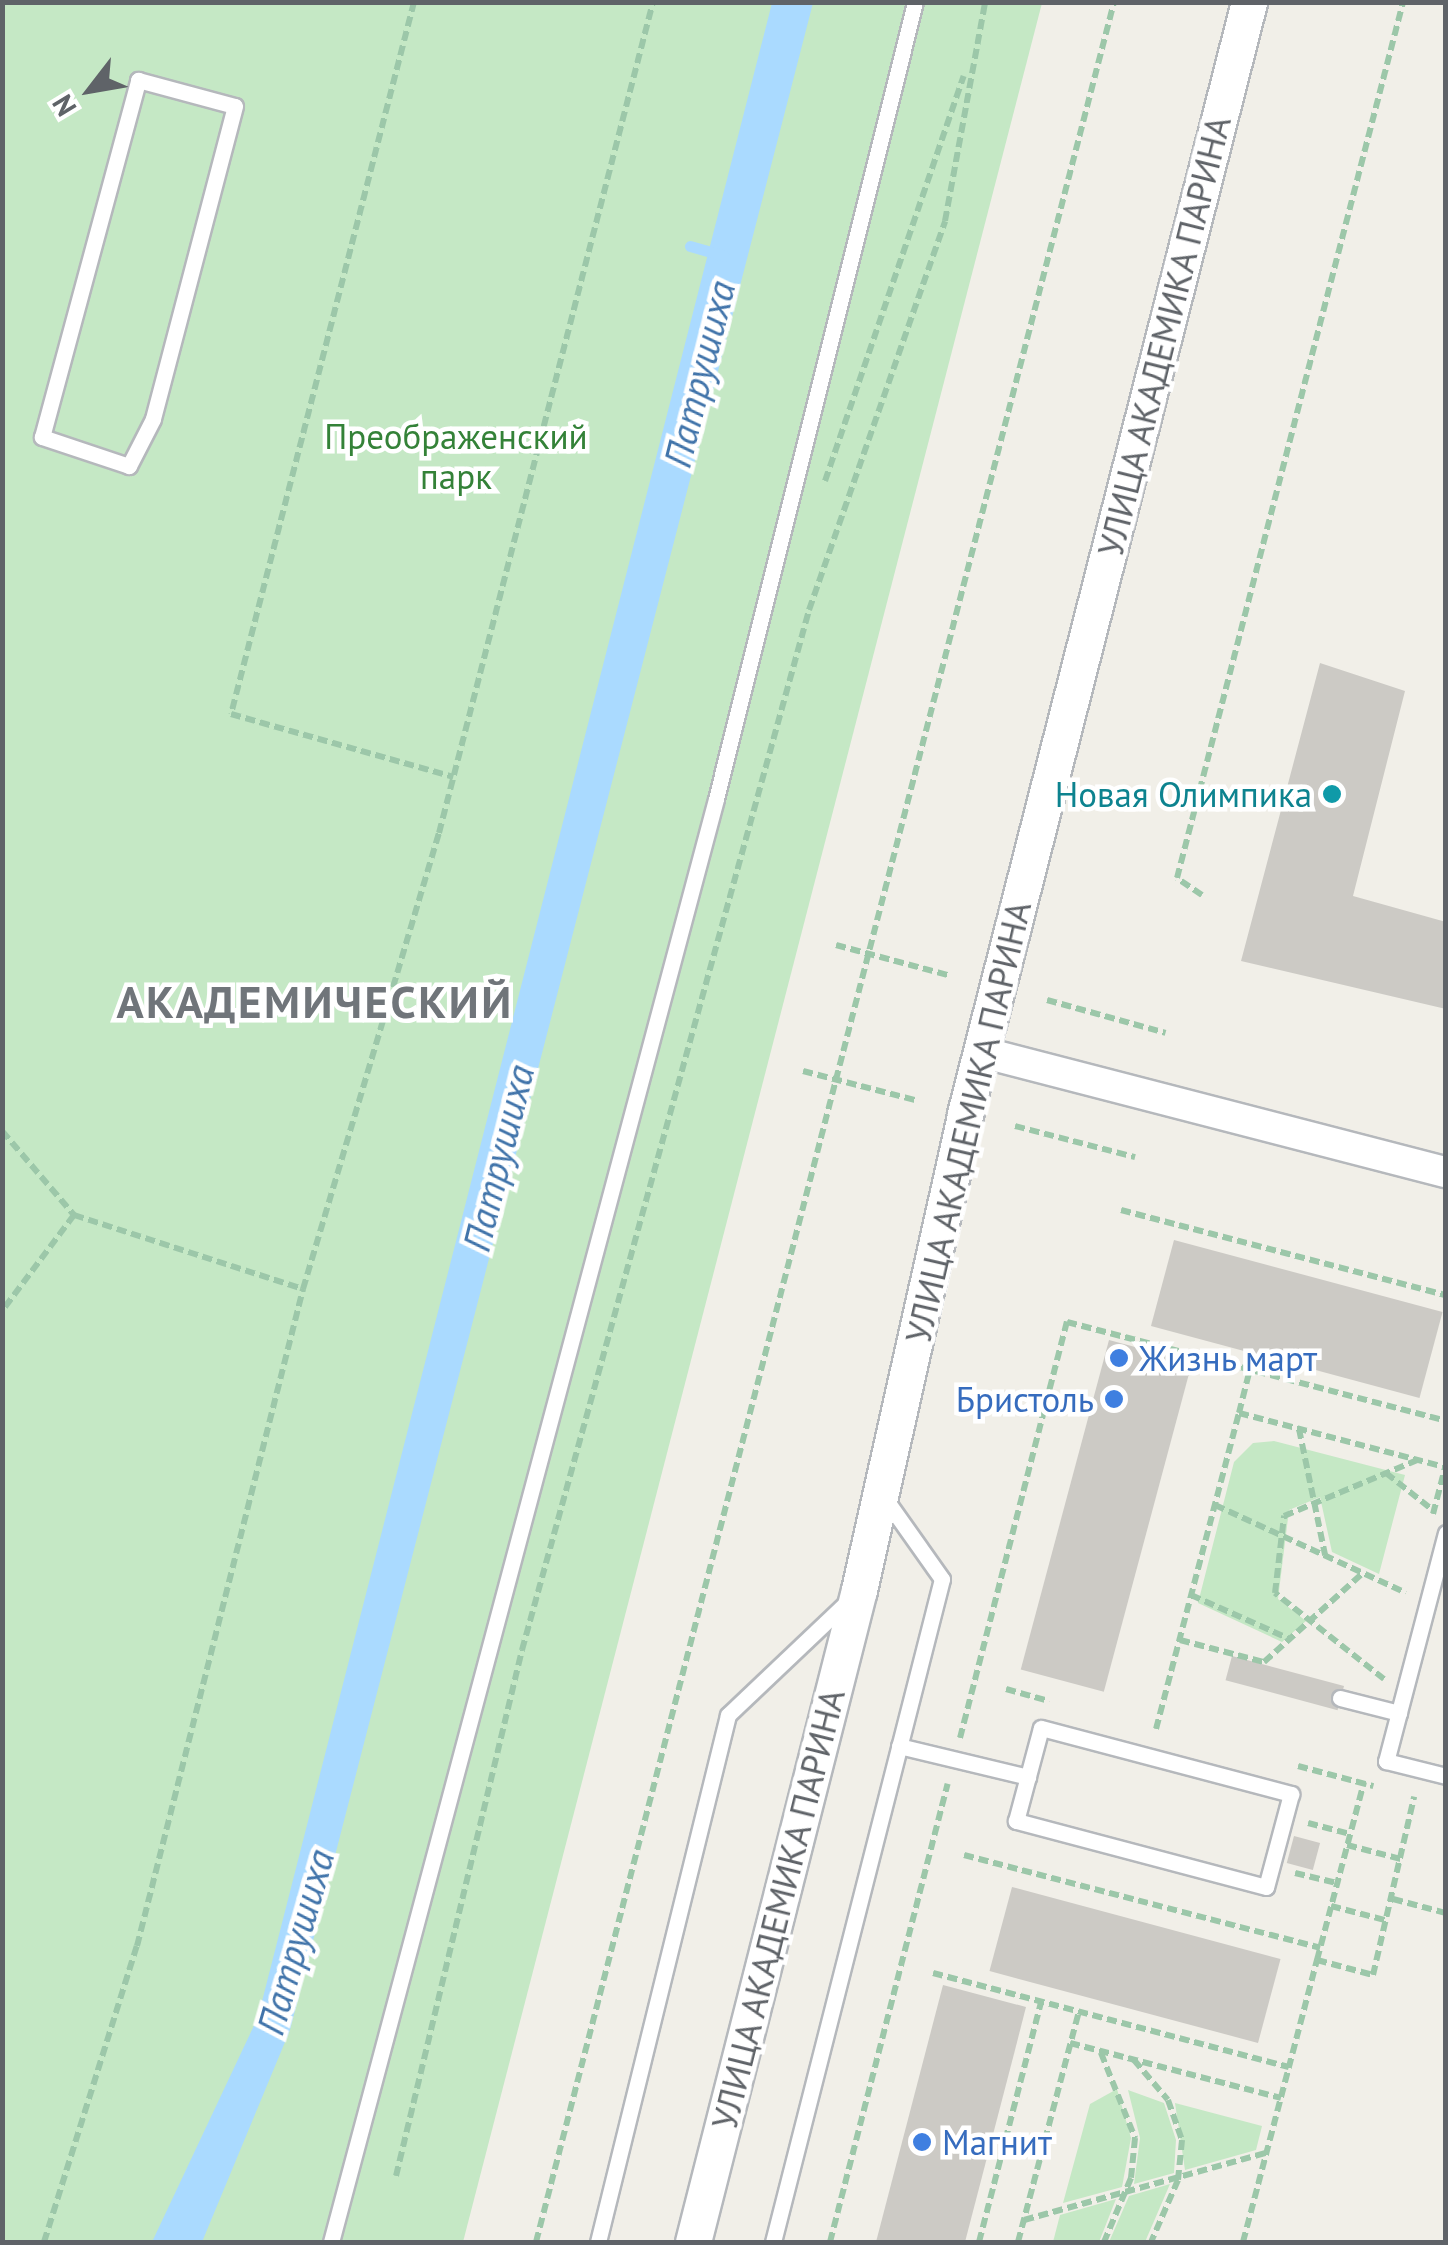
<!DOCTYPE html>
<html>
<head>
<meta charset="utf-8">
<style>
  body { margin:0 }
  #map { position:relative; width:1448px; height:2245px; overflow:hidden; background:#f1efe8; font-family:"PT Sans",sans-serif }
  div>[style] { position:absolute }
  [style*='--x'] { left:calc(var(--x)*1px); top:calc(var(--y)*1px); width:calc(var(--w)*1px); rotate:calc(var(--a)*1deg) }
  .green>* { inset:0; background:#c5e8c5 }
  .water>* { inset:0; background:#aadaff }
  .stream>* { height:11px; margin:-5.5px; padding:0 5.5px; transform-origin:5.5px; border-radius:5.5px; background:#aadaff }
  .building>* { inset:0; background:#cccac5; transform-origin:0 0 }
  .path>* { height:6px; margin-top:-3px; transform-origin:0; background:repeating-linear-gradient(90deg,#9cc7a9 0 10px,transparent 0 15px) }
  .roads { filter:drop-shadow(2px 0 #b5b8bc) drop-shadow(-2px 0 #b5b8bc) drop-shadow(0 2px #b5b8bc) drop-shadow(0 -2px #b5b8bc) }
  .service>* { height:15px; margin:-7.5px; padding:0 7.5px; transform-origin:7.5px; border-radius:7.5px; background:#fff }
  .minor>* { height:30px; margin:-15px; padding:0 15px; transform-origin:15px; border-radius:15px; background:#fff }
  .tertiary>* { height:35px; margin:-17.5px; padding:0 17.5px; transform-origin:17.5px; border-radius:17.5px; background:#fff }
  .dots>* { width:28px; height:28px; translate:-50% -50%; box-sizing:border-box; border:5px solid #fff; border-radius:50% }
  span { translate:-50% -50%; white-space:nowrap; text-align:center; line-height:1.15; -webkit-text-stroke:9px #fff; paint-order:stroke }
  .street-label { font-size:35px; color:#5f6368 }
  .park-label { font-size:35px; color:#348238 }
  .culture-label { font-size:35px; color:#0d838f }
  .right { translate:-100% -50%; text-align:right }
  .shop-label { font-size:35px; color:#366cbe }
  .left { translate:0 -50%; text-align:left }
  .water-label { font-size:38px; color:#4174aa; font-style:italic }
  .district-label { font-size:45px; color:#70757a; font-weight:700; letter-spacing:2.5px }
  .frame { position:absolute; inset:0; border:5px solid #5f6368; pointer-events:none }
  .north { position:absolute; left:40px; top:40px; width:100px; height:100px; -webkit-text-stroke:8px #fff; paint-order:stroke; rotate:239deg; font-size:28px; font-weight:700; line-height:40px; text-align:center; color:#5f6368 }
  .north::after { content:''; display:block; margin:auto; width:35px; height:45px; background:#5f6368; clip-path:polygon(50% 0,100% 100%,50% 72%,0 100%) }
</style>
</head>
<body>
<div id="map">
  <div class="green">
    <i style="clip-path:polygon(2px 3px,1042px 3px,463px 2242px,3px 2242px)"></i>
    <i style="clip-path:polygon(1274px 1441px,1405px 1475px,1379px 1574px,1332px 1552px,1320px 1497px,1289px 1510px,1278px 1599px,1306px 1621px,1282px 1642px,1198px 1603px,1234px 1462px,1253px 1443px)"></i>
    <i style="clip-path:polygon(1117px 2089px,1131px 2138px,1122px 2187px,1063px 2203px,1090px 2104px)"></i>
    <i style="clip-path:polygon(1128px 2090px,1164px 2103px,1176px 2140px,1174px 2173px,1134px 2184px,1140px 2138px)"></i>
    <i style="clip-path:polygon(1175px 2103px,1262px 2126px,1256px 2150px,1185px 2170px)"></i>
    <i style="clip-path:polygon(1170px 2184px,1145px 2242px,1109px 2242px,1129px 2196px)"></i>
    <i style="clip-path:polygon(1116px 2199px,1099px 2242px,1053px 2242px,1060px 2215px)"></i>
  </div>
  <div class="water">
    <i style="clip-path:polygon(772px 3px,813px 3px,290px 2030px,202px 2242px,152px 2242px,258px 2017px)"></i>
  </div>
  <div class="stream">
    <i style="--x:690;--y:246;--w:35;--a:16"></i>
  </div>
  <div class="building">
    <i style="clip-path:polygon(1320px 663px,1405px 691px,1353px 896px,1446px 922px,1446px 1009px,1241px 961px)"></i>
    <i style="left:1174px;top:1240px;width:278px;height:89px;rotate:15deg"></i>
    <i style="left:1109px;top:1340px;width:86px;height:341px;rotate:15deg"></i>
    <i style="left:1232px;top:1656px;width:116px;height:25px;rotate:15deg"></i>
    <i style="left:1294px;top:1836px;width:27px;height:28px;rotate:15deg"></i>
    <i style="left:1012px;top:1887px;width:278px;height:87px;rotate:15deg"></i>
    <i style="clip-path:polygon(943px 1985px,1026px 2007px,1015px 2050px,965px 2242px,876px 2242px)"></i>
  </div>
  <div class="path">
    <i style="--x:414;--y:2;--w:735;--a:104.41"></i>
    <i style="--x:231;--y:714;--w:231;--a:15.8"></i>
    <i style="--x:825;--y:481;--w:428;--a:-71.1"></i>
    <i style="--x:1202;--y:895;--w:30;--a:-146"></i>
    <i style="--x:1177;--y:878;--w:905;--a:-75.53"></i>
    <i style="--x:836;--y:945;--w:116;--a:15"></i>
    <i style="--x:1047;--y:1000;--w:123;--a:15.5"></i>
    <i style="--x:803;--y:1071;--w:116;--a:14.5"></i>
    <i style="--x:1015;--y:1126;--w:124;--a:14.5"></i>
    <i style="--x:2;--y:1131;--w:111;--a:49.4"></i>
    <i style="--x:74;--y:1215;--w:120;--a:126.9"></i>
    <i style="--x:1121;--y:1210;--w:336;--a:14.7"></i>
    <i style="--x:74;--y:1215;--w:241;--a:17.9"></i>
    <i style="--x:1239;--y:1413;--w:45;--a:-76"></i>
    <i style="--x:1299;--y:1429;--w:129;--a:78.3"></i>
    <i style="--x:1386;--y:1473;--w:61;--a:38.4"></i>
    <i style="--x:1215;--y:1505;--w:210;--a:24.7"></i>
    <i style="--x:1433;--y:1514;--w:48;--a:-75.4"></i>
    <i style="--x:1191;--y:1595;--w:108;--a:24"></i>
    <i style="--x:1180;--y:1640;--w:87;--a:14.7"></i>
    <i style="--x:1264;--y:1662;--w:133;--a:-42"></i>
    <i style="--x:1384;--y:1679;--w:139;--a:-141.7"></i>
    <i style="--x:1275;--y:1593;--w:78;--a:-83.3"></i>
    <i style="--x:1284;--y:1516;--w:144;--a:-22.8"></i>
    <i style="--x:1006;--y:1689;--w:45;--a:15.6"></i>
    <i style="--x:1156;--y:1729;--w:327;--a:-75.3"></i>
    <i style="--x:1239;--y:1413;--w:213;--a:14.7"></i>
    <i style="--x:960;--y:1738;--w:430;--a:-75.6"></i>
    <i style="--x:1067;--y:1322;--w:392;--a:14.6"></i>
    <i style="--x:1298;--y:1766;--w:78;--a:14.9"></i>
    <i style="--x:1308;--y:1823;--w:43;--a:14.7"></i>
    <i style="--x:1347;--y:1845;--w:59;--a:14.7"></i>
    <i style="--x:964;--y:1855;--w:368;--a:14.6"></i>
    <i style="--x:1295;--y:1873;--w:43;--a:13.4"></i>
    <i style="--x:1393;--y:1899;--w:55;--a:14.8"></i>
    <i style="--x:1331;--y:1906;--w:59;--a:14.7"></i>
    <i style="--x:1317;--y:1960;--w:184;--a:-75.2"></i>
    <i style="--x:933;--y:1973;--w:368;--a:14.8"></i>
    <i style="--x:1070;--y:2043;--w:218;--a:14.6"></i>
    <i style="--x:1101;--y:2053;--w:92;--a:68.2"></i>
    <i style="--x:1135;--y:2138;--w:40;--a:95.7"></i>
    <i style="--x:1131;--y:2178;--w:69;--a:112.9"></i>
    <i style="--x:1134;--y:2060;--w:52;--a:49.6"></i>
    <i style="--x:1168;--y:2100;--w:42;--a:70.7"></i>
    <i style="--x:1182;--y:2140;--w:40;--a:95.7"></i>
    <i style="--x:1178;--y:2180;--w:68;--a:113.5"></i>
    <i style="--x:396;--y:2176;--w:541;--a:-76.53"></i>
    <i style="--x:522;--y:1650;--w:1079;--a:-74.57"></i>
    <i style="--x:809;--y:610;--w:412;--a:-70.7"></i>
    <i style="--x:945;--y:221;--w:223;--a:-79.6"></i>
    <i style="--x:1024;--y:2220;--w:251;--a:-15.5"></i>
    <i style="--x:44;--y:2242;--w:310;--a:-72.6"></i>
    <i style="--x:137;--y:1946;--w:678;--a:-75.82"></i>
    <i style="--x:303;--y:1289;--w:476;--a:-73.4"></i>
    <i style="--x:439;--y:833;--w:858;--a:-75.56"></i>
    <i style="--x:536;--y:2242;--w:2313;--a:-75.53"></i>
    <i style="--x:830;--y:2242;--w:473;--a:-75.6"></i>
    <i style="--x:979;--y:2242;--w:248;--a:-75.5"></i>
    <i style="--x:1018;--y:2242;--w:239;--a:-75.2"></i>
    <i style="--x:1243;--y:2242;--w:292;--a:-75.3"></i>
    <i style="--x:1317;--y:1960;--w:58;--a:15"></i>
    <i style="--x:1373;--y:1975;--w:183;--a:-77"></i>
  </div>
  <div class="roads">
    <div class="service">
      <i style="--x:138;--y:80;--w:100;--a:15"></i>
      <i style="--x:235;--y:106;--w:324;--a:104.7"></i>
      <i style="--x:153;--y:419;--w:53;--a:117.1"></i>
      <i style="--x:129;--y:466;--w:92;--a:-161.6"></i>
      <i style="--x:42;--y:437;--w:370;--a:-74.9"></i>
      <i style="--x:1446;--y:1533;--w:236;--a:104.7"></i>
      <i style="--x:1386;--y:1761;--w:62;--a:14"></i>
      <i style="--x:1340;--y:1698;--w:61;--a:14.3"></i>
      <i style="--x:1041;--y:1728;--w:259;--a:14.8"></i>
      <i style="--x:1291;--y:1794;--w:96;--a:105"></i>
      <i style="--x:1266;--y:1887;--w:259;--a:-165.2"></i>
      <i style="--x:1016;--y:1821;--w:96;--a:-75"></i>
      <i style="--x:899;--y:1746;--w:133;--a:13.5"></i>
      <i style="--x:331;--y:2242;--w:1493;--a:-75.06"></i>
      <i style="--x:716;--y:799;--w:821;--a:-75.98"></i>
      <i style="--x:598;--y:2242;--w:543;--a:-76.14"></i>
      <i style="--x:728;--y:1715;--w:167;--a:-43.5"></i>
      <i style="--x:773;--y:2242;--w:684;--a:-75.7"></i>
      <i style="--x:942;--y:1579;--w:100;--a:-125.3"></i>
    </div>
    <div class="minor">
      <i style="--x:981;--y:1052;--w:480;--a:14.5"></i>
    </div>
    <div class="tertiary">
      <i style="--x:693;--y:2242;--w:673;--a:-75.72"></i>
      <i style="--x:859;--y:1590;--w:488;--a:-77.4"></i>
      <i style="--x:965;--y:1114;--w:1148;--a:-75.67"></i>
    </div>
  </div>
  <div class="dots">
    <i style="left:1332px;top:794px;background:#0f9aa8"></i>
    <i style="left:1119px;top:1358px;background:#3f7fe0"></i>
    <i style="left:1114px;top:1399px;background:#3f7fe0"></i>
    <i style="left:922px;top:2142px;background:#3f7fe0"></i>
  </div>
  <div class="street-label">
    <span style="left:1164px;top:336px;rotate:-76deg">УЛИЦА АКАДЕМИКА ПАРИНА</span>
    <span style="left:968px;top:1122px;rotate:-77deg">УЛИЦА АКАДЕМИКА ПАРИНА</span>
    <span style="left:778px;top:1909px;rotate:-76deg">УЛИЦА АКАДЕМИКА ПАРИНА</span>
  </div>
  <div class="park-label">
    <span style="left:456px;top:456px">Преображенский<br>парк</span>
  </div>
  <div class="culture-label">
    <span class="right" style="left:1312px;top:794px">Новая Олимпика</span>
  </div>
  <div class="shop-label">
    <span class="left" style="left:1139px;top:1358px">Жизнь март</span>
    <span class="right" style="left:1094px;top:1399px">Бристоль</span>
    <span class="left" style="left:942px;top:2142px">Магнит</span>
  </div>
  <div class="water-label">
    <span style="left:699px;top:374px;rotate:-76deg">Патрушиха</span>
    <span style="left:498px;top:1158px;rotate:-76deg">Патрушиха</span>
    <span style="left:295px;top:1942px;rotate:-74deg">Патрушиха</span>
  </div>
  <div class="district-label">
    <span style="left:315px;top:1002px">АКАДЕМИЧЕСКИЙ</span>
  </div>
  <div class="frame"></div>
  <div class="north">N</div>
</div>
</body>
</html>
